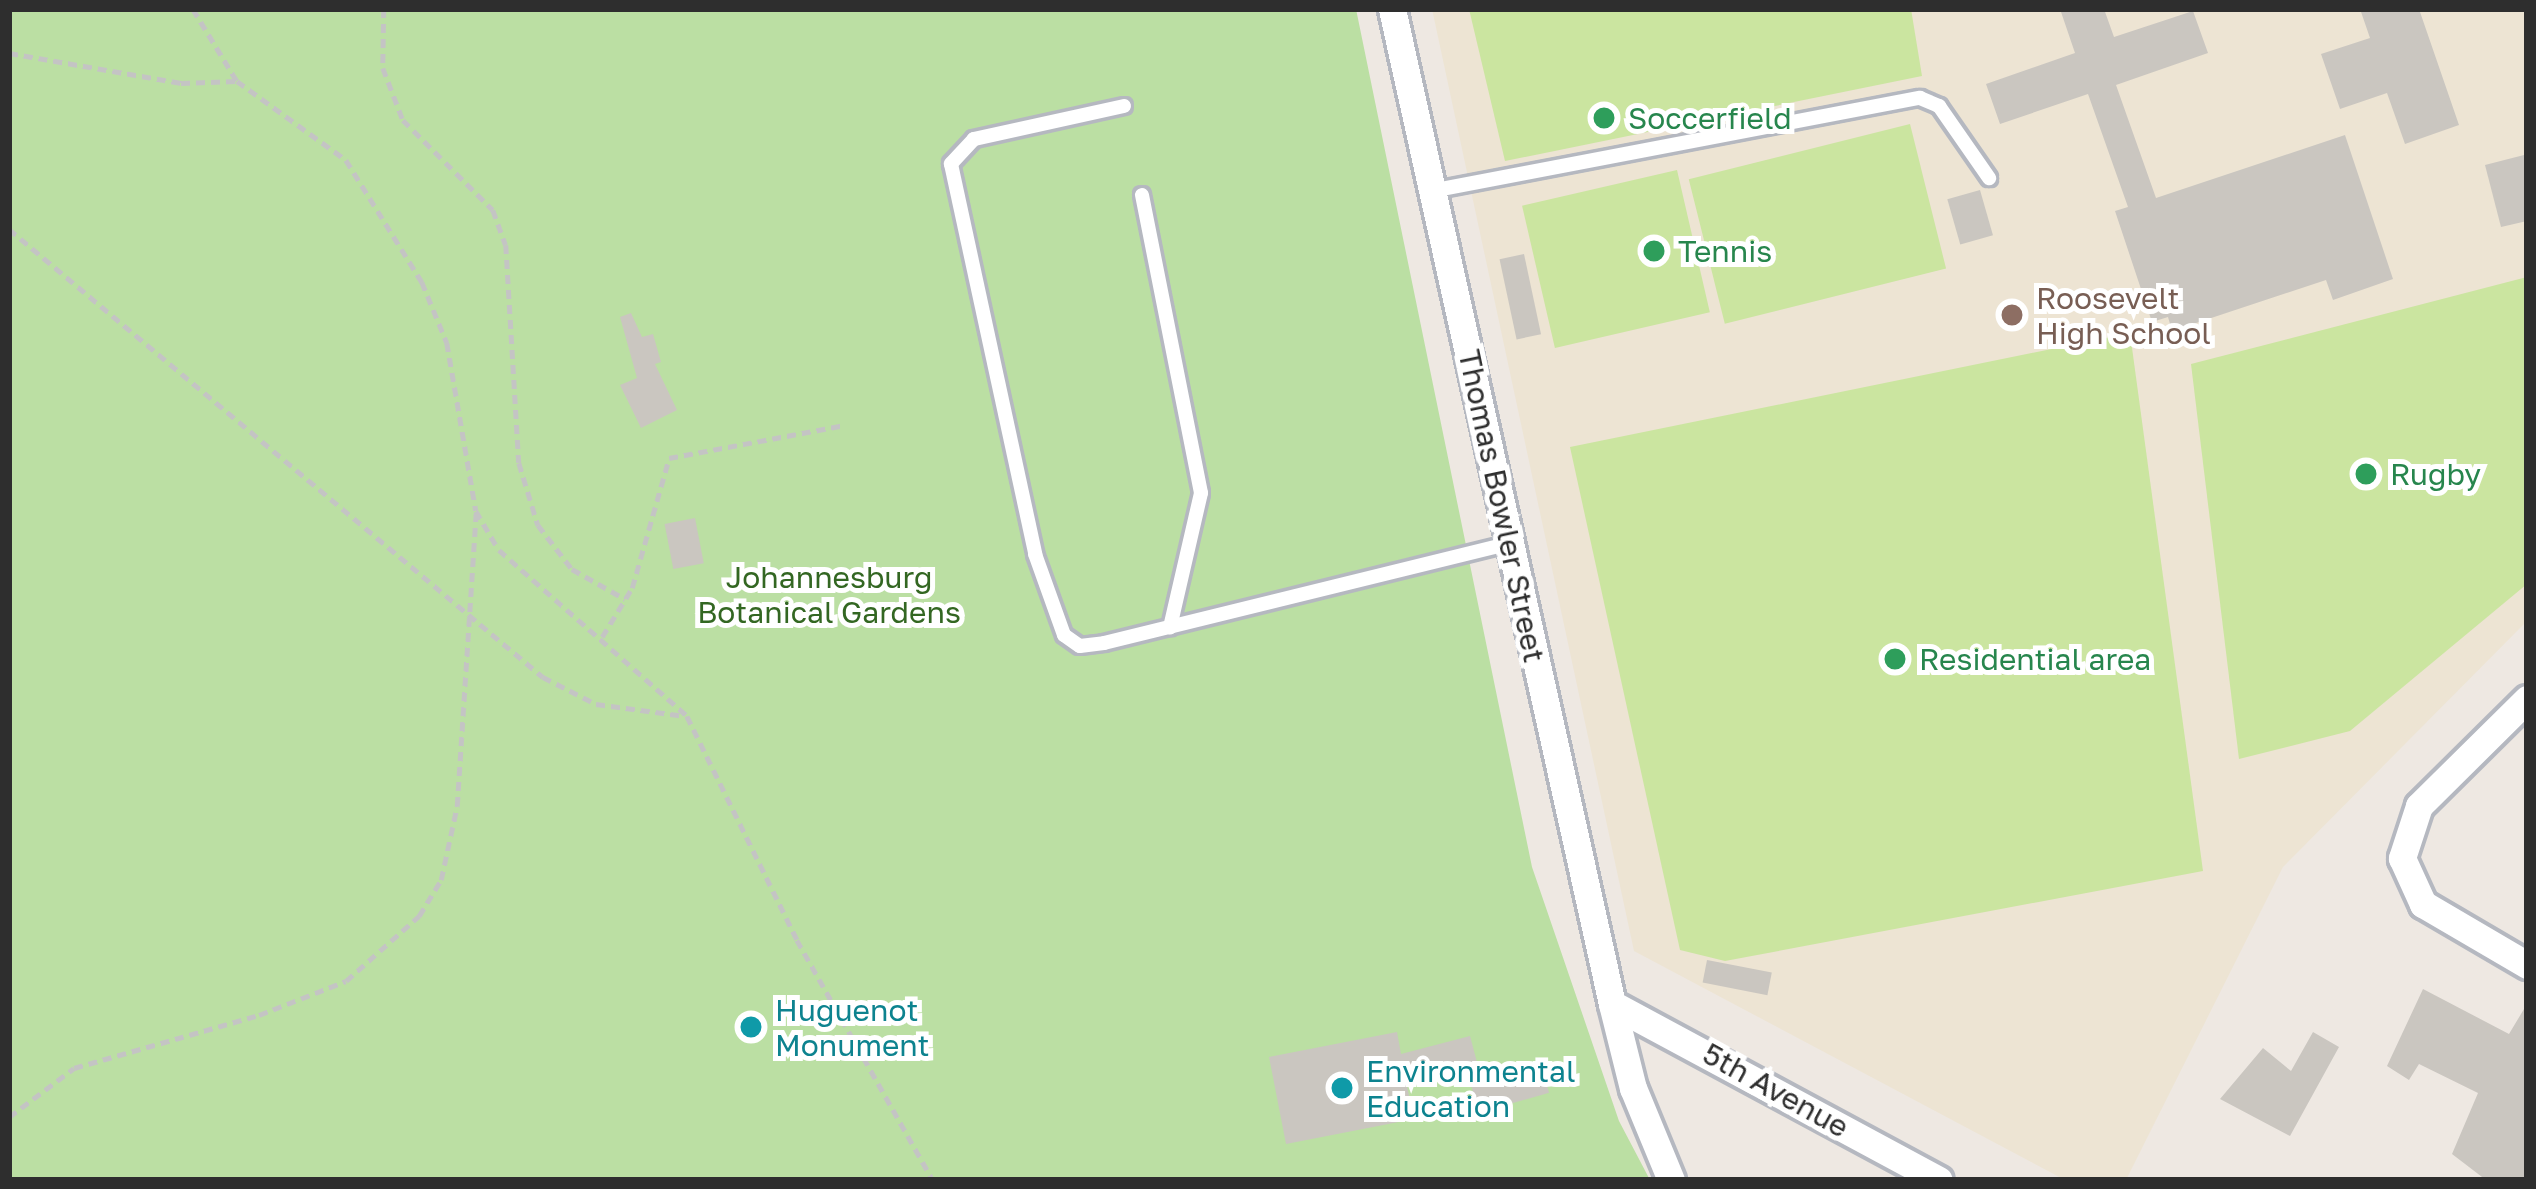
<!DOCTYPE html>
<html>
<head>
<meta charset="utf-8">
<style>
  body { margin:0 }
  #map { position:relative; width:2536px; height:1189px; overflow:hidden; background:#eee8e2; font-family:"Golos Text",sans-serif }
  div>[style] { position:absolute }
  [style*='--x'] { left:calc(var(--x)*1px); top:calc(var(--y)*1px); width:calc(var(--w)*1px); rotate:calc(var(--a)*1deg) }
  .education>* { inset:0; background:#ede4d3 }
  .green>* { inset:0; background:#bbdfa3 }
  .pitch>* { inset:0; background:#cbe5a0; transform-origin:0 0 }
  .building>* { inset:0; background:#cac6c0; transform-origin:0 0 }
  .path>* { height:4.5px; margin-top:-2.25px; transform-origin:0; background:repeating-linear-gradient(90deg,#c4c4c4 0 9px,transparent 0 15px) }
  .roads { filter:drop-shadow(3px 0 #b5b8c0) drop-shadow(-3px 0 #b5b8c0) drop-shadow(0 3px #b5b8c0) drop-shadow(0 -3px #b5b8c0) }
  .lane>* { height:14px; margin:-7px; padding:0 7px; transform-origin:7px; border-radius:7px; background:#fff }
  .street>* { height:27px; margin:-13.5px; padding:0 13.5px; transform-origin:13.5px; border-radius:13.5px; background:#fff }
  .dots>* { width:33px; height:33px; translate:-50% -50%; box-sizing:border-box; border:6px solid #fff; border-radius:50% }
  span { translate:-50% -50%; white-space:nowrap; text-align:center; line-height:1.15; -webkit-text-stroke:10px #fff; paint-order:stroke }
  .leisure-label { font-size:30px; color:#27864d }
  .left { translate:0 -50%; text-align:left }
  .education-label { font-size:30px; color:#785e54 }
  .street-label { font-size:30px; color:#2e2e2e }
  .park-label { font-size:30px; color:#336722 }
  .culture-label { font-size:30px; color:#0d838f }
  .frame { position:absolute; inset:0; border:12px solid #2e2e2e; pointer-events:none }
</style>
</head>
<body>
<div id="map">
  <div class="education">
    <i style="clip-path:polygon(1432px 9px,2527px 9px,2527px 621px,2283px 867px,2126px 1180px,2065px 1180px,1634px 951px)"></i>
  </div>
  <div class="green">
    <i style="clip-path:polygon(9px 9px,1356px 9px,1532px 867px,1619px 1121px,1650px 1180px,9px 1180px)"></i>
  </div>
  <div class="pitch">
    <i style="clip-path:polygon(1469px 9px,1911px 9px,1922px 76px,1505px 161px)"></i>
    <i style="left:1910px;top:124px;width:149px;height:228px;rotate:76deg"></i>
    <i style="left:1677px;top:170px;width:146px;height:159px;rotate:77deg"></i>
    <i style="clip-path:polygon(2527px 277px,2527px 584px,2350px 731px,2239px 759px,2191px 364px)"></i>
    <i style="clip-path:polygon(2130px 333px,2203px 871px,1725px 961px,1680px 950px,1570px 447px)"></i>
  </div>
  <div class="building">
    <i style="clip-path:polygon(2060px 9px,2104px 9px,2114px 37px,2193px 11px,2208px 53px,2116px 85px,2156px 198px,2345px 135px,2393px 279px,2333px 300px,2326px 280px,2172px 331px,2168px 317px,2152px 322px,2115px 211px,2128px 207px,2088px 94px,2000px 124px,1986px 84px,2075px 53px)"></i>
    <i style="clip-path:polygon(2360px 9px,2419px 9px,2459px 125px,2405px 144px,2387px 93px,2340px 109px,2321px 54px,2370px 38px)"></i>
    <i style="clip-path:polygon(2524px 155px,2527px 221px,2501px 227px,2485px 165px)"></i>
    <i style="left:1980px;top:190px;width:47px;height:34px;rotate:74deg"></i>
    <i style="left:1524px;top:254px;width:82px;height:25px;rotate:78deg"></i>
    <i style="clip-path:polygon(631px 313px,642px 337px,653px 334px,661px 362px,655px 364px,677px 410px,641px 428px,620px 385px,637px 378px,620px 317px)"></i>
    <i style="left:695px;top:518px;width:46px;height:31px;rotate:79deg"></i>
    <i style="left:1707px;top:960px;width:66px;height:23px;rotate:11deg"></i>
    <i style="clip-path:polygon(2423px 989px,2509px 1034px,2527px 1004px,2527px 1180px,2486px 1180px,2452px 1154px,2478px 1093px,2419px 1064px,2409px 1080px,2387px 1066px)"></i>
    <i style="clip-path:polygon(1397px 1032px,1401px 1054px,1470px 1036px,1478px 1066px,1407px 1086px,1414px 1119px,1286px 1144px,1269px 1057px)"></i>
    <i style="clip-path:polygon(2313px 1032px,2339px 1047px,2290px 1136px,2220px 1099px,2263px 1048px,2291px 1071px)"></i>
    <i style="left:1540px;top:1061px;width:33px;height:73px;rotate:74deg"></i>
  </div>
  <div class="path">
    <i style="--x:193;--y:9;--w:84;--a:58.6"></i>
    <i style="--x:237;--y:81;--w:135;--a:35.9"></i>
    <i style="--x:346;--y:160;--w:144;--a:58.1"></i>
    <i style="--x:422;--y:282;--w:66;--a:67.7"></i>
    <i style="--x:447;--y:343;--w:170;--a:80.2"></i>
    <i style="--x:476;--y:511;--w:45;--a:59.5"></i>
    <i style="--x:499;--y:550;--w:251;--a:41.4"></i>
    <i style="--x:687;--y:716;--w:250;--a:63.8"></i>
    <i style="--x:797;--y:940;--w:276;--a:60.5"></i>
    <i style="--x:384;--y:9;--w:59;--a:91"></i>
    <i style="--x:383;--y:68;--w:56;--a:69"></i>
    <i style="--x:403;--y:120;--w:127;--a:45"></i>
    <i style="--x:493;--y:210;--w:37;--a:70"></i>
    <i style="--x:506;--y:245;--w:218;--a:86.6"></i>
    <i style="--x:519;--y:463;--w:65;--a:73"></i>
    <i style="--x:538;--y:525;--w:56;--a:52.3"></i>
    <i style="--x:572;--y:569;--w:61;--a:29.5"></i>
    <i style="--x:9;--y:53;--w:175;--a:9.9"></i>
    <i style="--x:181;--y:83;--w:56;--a:-2"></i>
    <i style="--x:9;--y:229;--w:697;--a:40"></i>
    <i style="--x:543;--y:677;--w:59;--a:27"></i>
    <i style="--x:596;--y:704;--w:90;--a:7.7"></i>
    <i style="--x:602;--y:637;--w:57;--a:-58.5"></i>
    <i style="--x:632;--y:588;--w:135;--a:-74.1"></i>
    <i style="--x:669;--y:458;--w:179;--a:-10.6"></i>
    <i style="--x:9;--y:1117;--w:81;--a:-37"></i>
    <i style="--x:74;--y:1068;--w:192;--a:-16"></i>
    <i style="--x:259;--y:1015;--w:93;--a:-21.3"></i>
    <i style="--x:346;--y:981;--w:98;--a:-41.7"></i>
    <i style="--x:419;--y:916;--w:42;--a:-58.6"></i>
    <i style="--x:441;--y:880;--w:76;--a:-77.8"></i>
    <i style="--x:457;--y:806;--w:293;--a:-86.3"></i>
  </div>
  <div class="roads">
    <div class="lane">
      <i style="--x:1124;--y:106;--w:154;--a:167.6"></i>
      <i style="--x:974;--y:139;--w:34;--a:133"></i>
      <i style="--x:951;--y:164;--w:399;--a:77.8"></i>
      <i style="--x:1035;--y:554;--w:86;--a:70.3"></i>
      <i style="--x:1064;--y:635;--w:19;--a:35"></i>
      <i style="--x:1080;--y:646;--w:24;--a:-7"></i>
      <i style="--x:1104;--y:643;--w:418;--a:-13.8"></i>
      <i style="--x:1431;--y:191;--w:498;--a:-10.8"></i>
      <i style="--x:1920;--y:98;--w:21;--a:23"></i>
      <i style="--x:1939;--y:106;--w:88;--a:55.2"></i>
      <i style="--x:1142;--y:195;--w:304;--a:78.8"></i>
      <i style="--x:1201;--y:493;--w:138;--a:103"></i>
    </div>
    <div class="street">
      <i style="--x:1392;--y:9;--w:1019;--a:77.53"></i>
      <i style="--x:1612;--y:1004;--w:87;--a:76"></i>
      <i style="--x:1633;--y:1088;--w:100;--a:67.6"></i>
      <i style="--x:2527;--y:699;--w:152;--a:135.3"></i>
      <i style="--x:2419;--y:806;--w:55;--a:108.1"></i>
      <i style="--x:2402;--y:858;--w:51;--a:65.5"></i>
      <i style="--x:2423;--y:904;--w:121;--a:30.4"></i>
      <i style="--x:1612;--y:1004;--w:371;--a:28.3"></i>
    </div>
  </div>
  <div class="dots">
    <i style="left:1604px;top:118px;background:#2e9e5b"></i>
    <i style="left:1654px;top:251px;background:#2e9e5b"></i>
    <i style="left:2012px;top:315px;background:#8d6e63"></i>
    <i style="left:2366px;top:474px;background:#2e9e5b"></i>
    <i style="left:1895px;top:659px;background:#2e9e5b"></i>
    <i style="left:751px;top:1027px;background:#0f9aa8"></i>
    <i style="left:1342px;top:1088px;background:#0f9aa8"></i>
  </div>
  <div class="leisure-label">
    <span class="left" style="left:1628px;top:118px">Soccerfield</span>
    <span class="left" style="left:1678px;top:251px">Tennis</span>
    <span class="left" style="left:2390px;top:474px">Rugby</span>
    <span class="left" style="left:1919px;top:659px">Residential area</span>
  </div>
  <div class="education-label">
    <span class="left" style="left:2036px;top:315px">Roosevelt<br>High School</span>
  </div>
  <div class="street-label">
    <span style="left:1502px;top:506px;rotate:78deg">Thomas Bowler Street</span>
    <span style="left:1776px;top:1090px;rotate:29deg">5th Avenue</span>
  </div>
  <div class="park-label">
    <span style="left:829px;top:594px">Johannesburg<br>Botanical Gardens</span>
  </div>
  <div class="culture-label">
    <span class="left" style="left:775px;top:1027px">Huguenot<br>Monument</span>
    <span class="left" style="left:1366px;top:1088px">Environmental<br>Education</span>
  </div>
  <div class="frame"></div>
</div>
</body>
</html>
